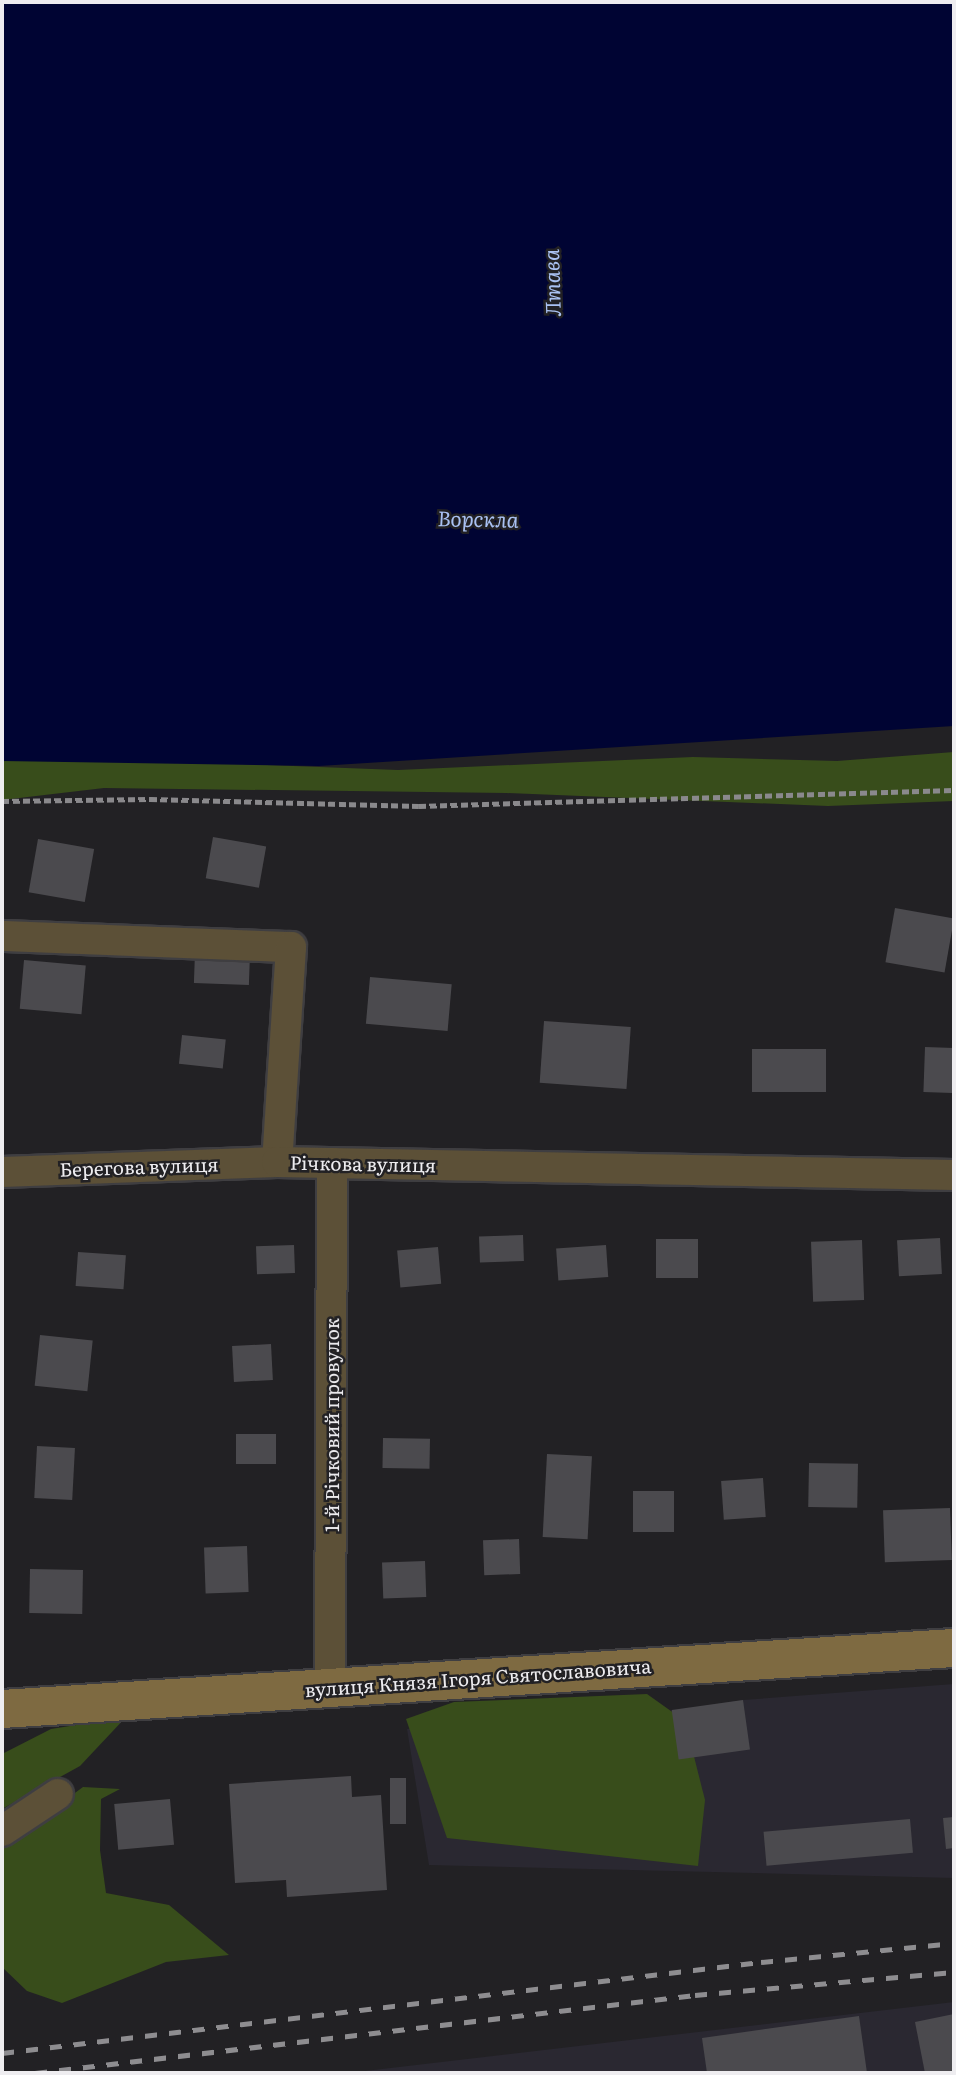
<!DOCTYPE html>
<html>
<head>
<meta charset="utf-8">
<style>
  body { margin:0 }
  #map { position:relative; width:956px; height:2075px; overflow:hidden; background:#222124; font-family:Literata,serif }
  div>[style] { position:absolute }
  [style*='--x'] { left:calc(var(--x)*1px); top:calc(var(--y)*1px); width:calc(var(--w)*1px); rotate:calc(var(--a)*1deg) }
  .built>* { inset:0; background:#2a2831 }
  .green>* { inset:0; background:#384d1b }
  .water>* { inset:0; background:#000433 }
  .building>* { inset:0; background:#4b4a4e; transform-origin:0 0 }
  .path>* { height:4.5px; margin-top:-2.25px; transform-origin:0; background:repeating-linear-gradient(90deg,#8a898c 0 7px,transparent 0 10.5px) }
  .roads { filter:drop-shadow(2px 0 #3f3e41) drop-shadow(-2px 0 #3f3e41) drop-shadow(0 2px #3f3e41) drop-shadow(0 -2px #3f3e41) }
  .street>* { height:30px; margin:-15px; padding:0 15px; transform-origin:15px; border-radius:15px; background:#5c5037 }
  .secondary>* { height:38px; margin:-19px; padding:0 19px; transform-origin:19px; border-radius:19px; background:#7e6a41 }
  .rail>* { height:5px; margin-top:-2.5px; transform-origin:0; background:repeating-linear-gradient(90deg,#8e8d90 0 12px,transparent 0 24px) }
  span { translate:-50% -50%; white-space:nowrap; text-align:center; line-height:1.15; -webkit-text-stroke:5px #222124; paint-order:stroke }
  .street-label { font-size:19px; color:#eeedf0 }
  .water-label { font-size:21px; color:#a9c1f2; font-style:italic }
  .frame { position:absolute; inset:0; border:4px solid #eeedf0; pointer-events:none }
</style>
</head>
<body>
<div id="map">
  <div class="built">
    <i style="clip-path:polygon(954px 1684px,954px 1878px,429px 1865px,407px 1729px,672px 1711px,743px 1700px)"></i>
    <i style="clip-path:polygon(954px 2002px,954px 2073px,348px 2073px)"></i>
  </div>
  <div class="green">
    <i style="clip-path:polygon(954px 752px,954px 801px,828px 806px,506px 793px,104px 788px,2px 800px,2px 755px,398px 770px,693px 757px,837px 761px)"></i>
    <i style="clip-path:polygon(647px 1694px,685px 1721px,705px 1800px,698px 1866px,447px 1838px,406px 1719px,454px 1702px)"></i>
    <i style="clip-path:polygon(126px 1717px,80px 1766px,2px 1809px,2px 1754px,51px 1729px)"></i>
    <i style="clip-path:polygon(83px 1787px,120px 1789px,101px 1799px,100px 1850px,106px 1893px,169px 1905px,229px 1955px,166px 1962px,62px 2003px,27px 1991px,2px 1967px,2px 1847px)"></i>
  </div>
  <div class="water">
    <i style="clip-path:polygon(16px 2px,954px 2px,954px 726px,319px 766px,2px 761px,2px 4px)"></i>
  </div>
  <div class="building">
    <i style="left:213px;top:837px;width:54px;height:42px;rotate:10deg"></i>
    <i style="left:38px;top:839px;width:57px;height:54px;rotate:10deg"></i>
    <i style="left:895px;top:908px;width:60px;height:55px;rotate:10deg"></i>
    <i style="left:195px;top:952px;width:55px;height:31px;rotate:2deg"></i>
    <i style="left:24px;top:960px;width:62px;height:49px;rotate:5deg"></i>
    <i style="left:370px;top:977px;width:82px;height:47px;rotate:5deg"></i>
    <i style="left:544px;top:1021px;width:87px;height:62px;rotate:4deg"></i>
    <i style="left:182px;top:1035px;width:44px;height:29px;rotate:6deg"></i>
    <i style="left:925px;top:1047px;width:29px;height:45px;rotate:2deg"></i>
    <i style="left:752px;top:1049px;width:74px;height:43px"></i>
    <i style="left:523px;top:1235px;width:26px;height:44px;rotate:88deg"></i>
    <i style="left:940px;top:1238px;width:36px;height:43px;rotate:87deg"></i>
    <i style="left:698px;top:1239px;width:39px;height:42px;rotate:90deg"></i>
    <i style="left:862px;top:1240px;width:60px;height:51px;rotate:88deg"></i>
    <i style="left:294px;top:1245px;width:28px;height:38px;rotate:88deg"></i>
    <i style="left:606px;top:1245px;width:32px;height:50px;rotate:86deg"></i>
    <i style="left:438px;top:1247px;width:37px;height:41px;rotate:85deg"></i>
    <i style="left:78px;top:1252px;width:48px;height:34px;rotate:4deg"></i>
    <i style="left:40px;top:1335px;width:53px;height:51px;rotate:6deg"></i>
    <i style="left:271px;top:1344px;width:36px;height:39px;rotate:87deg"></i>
    <i style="left:236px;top:1434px;width:40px;height:30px"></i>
    <i style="left:383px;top:1438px;width:47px;height:30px;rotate:1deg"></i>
    <i style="left:37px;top:1446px;width:38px;height:52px;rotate:3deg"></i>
    <i style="left:547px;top:1454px;width:45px;height:83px;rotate:3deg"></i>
    <i style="left:809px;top:1463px;width:49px;height:44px;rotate:1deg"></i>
    <i style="left:763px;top:1478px;width:39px;height:42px;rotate:86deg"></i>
    <i style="left:633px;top:1491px;width:41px;height:41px"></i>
    <i style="left:950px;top:1508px;width:52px;height:67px;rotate:88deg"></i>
    <i style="left:519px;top:1539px;width:35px;height:36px;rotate:88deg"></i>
    <i style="left:247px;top:1546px;width:46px;height:43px;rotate:88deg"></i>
    <i style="left:425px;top:1561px;width:36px;height:43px;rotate:88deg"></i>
    <i style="left:30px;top:1569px;width:53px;height:44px;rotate:1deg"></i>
    <i style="left:743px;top:1700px;width:50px;height:72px;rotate:82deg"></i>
    <i style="clip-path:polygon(351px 1776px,352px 1797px,381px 1795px,387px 1890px,287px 1897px,286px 1880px,235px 1883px,229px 1784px)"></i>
    <i style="left:390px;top:1778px;width:16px;height:46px"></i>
    <i style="left:170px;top:1799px;width:46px;height:56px;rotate:85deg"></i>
    <i style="clip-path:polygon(954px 1817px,954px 1848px,946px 1849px,943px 1818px)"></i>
    <i style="left:910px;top:1819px;width:34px;height:147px;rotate:85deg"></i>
    <i style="clip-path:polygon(954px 2014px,954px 2071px,925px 2073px,915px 2022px)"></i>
    <i style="clip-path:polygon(859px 2016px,867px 2073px,707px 2073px,702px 2038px)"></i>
  </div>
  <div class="path">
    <i style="--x:2;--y:801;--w:148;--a:-0.8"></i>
    <i style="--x:150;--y:799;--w:269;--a:1.5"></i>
    <i style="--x:419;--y:806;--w:535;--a:-1.71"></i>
  </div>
  <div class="roads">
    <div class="street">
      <i style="--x:2;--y:936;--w:289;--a:2.2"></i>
      <i style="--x:291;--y:947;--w:215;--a:93.7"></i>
      <i style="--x:2;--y:1172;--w:275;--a:-2.1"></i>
      <i style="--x:277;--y:1162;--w:677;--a:1.1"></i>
      <i style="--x:330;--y:1687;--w:524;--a:-89.78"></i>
      <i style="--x:2;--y:1831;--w:67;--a:-33.5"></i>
    </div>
    <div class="secondary">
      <i style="--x:2;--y:1709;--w:954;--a:-3.67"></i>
    </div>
  </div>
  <div class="rail">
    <i style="--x:2;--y:2053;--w:764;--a:-6.84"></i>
    <i style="--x:761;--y:1962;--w:194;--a:-5.6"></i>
    <i style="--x:35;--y:2073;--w:665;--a:-6.74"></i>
    <i style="--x:695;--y:1995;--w:260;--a:-5.1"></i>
  </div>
  <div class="street-label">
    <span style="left:363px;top:1164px;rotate:1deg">Річкова вулиця</span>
    <span style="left:139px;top:1167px;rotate:-2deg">Берегова вулиця</span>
    <span style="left:332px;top:1425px;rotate:-90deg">1-й Річковий провулок</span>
    <span style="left:478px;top:1678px;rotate:-4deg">вулиця Князя Ігоря Святославовича</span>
  </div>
  <div class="water-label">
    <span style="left:551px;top:283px;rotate:-92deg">Лтава</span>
    <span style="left:478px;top:518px;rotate:1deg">Ворскла</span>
  </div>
  <div class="frame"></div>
</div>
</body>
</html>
